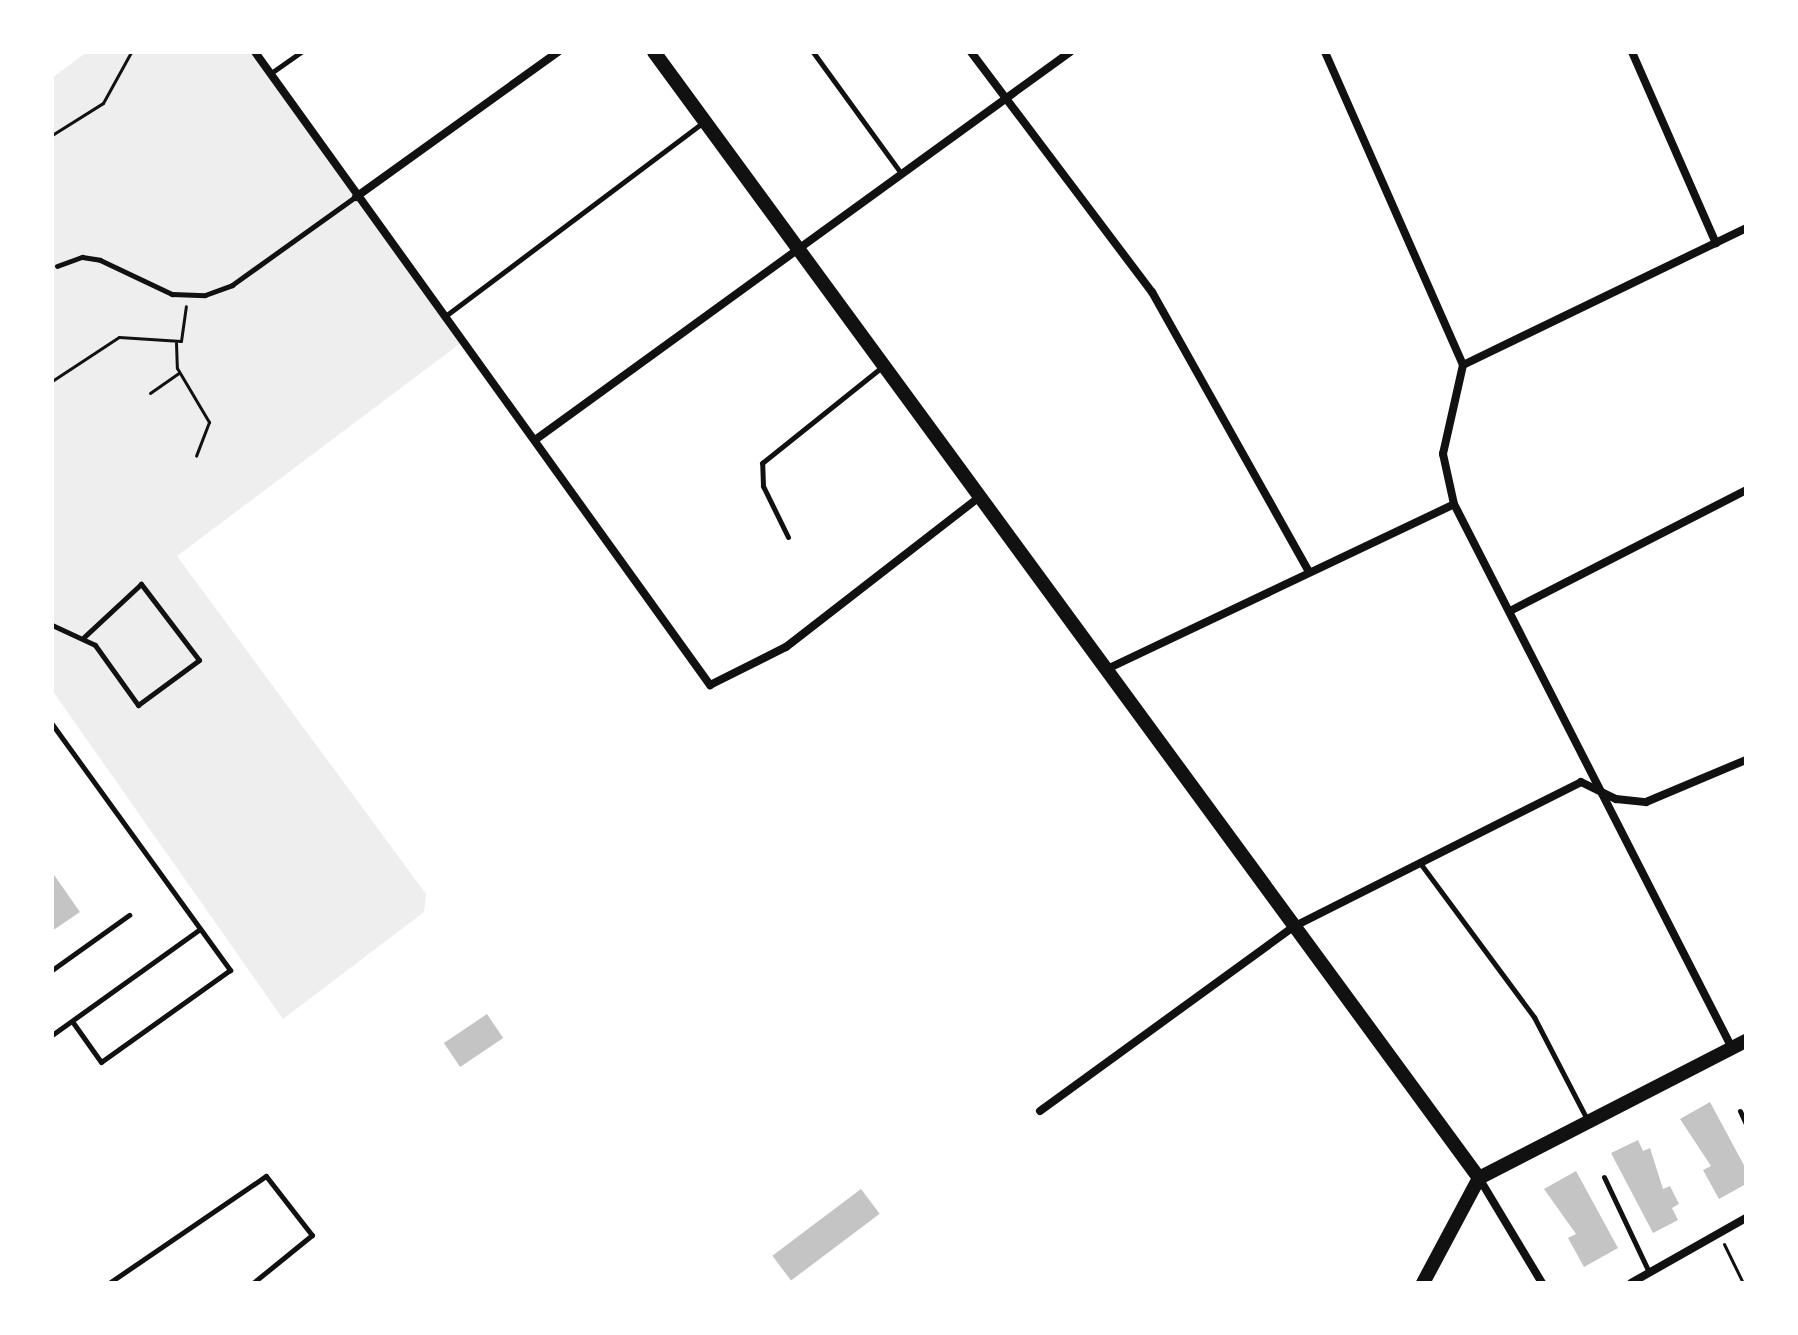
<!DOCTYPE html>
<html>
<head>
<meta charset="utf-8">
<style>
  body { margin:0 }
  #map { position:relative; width:1798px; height:1335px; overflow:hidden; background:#fff; font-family:"Noto Sans",sans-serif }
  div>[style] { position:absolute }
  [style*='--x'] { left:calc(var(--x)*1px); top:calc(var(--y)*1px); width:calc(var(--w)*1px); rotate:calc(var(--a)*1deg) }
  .green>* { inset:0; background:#eee }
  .building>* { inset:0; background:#c4c4c4; transform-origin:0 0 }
  .path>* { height:3px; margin:-1.5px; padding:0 1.5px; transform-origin:1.5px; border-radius:1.5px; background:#111 }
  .service>* { height:5px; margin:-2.5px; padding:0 2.5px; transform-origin:2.5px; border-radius:2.5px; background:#111 }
  .minor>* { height:8px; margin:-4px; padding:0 4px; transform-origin:4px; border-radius:4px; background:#111 }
  .tertiary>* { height:14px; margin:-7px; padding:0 7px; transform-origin:7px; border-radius:7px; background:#111 }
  span { translate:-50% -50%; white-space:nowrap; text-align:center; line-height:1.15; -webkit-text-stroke:6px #fff; paint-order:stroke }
  .frame { position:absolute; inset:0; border:54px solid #fff; pointer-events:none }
</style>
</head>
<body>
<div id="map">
  <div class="green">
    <i style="clip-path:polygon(87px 52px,255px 52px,462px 342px,177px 556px,426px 894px,424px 912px,283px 1019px,52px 690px,52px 78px)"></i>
  </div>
  <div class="building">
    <i style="clip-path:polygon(52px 872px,80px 912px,52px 931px)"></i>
    <i style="left:487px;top:1014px;width:29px;height:52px;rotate:56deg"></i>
    <i style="clip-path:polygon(1710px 1102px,1746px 1169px,1746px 1184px,1719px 1199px,1703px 1170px,1711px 1166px,1680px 1119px)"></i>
    <i style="clip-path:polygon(1638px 1140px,1643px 1151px,1650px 1148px,1663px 1189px,1670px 1186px,1679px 1204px,1672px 1208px,1678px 1220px,1653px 1233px,1611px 1153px)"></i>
    <i style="clip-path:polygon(1576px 1171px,1618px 1248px,1584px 1267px,1568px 1238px,1576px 1234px,1544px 1189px)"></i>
    <i style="left:861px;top:1189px;width:31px;height:111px;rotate:53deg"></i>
  </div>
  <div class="path">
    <i style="--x:52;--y:135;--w:60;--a:-32.1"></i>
    <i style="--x:103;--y:103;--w:58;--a:-61.2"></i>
    <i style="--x:176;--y:343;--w:25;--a:88"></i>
    <i style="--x:177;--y:368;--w:63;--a:59.3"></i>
    <i style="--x:209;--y:422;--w:36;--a:111"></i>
    <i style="--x:52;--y:381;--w:80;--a:-33.3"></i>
    <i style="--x:119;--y:337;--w:62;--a:3.7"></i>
    <i style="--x:181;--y:341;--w:35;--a:-82"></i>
    <i style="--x:150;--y:393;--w:35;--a:-35"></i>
    <i style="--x:1724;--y:1244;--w:43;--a:64"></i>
  </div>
  <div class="service">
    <i style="--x:813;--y:52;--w:150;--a:54"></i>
    <i style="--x:271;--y:73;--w:37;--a:-35"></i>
    <i style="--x:57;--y:266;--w:27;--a:-20"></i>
    <i style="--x:82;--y:257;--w:18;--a:9"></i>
    <i style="--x:100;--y:260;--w:80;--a:25.3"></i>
    <i style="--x:172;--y:294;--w:33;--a:2"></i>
    <i style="--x:205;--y:295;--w:29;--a:-20"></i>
    <i style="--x:232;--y:285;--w:151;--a:-35.6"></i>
    <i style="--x:444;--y:317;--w:325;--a:-36.9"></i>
    <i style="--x:788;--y:537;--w:57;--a:-116.1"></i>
    <i style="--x:763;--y:486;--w:23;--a:-92"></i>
    <i style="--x:762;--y:463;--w:154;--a:-38.7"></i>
    <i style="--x:52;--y:625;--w:47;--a:24.9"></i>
    <i style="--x:95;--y:645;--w:74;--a:54.4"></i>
    <i style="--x:138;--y:705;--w:76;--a:-36.4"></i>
    <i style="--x:199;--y:660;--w:96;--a:-127.3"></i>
    <i style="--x:141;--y:584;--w:78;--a:137.1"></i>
    <i style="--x:52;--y:724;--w:304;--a:54.1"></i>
    <i style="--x:230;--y:970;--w:158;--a:144.5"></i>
    <i style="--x:101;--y:1062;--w:50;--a:-125.3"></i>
    <i style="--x:1420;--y:863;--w:192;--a:53.5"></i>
    <i style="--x:1534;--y:1017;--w:117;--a:62.6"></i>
    <i style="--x:52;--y:970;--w:95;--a:-35.5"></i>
    <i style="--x:52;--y:1035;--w:182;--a:-35.6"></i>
    <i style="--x:1740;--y:1111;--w:14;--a:65"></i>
    <i style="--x:1604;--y:1177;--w:105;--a:64.7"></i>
    <i style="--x:109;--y:1283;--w:190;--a:-34.3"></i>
    <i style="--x:266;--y:1176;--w:75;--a:52.1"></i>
    <i style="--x:312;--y:1235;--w:76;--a:140.9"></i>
  </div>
  <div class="minor">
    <i style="--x:255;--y:52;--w:780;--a:54.29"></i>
    <i style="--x:710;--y:685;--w:85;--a:-26.6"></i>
    <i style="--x:786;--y:647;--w:243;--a:-37.8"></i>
    <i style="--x:971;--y:52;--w:301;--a:53"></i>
    <i style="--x:1152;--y:292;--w:321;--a:60.7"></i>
    <i style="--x:1325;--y:52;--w:342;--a:66.2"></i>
    <i style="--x:1463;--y:365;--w:91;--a:102.7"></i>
    <i style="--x:1443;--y:454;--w:51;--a:77.6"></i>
    <i style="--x:1454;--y:504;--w:611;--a:62.93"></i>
    <i style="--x:1632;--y:52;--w:209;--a:66.3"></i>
    <i style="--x:356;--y:197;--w:249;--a:-35.7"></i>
    <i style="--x:1463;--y:365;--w:314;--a:-25.8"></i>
    <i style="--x:535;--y:440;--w:661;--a:-35.95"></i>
    <i style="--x:1510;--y:611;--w:265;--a:-27.1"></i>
    <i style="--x:1105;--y:670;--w:386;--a:-25.4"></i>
    <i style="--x:1040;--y:1111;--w:315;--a:-36"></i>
    <i style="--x:1295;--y:926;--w:320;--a:-26.7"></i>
    <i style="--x:1581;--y:782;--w:39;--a:26"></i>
    <i style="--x:1616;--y:799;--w:30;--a:6"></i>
    <i style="--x:1646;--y:802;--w:108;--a:-22.8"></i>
    <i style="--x:1479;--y:1178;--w:122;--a:59"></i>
    <i style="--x:1631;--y:1283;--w:132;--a:-29.5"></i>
  </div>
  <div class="tertiary">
    <i style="--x:654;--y:52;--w:1396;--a:53.77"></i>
    <i style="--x:1479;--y:1178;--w:300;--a:-27.2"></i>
    <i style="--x:1423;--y:1283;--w:119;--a:-61.9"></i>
  </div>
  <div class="frame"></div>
</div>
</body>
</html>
